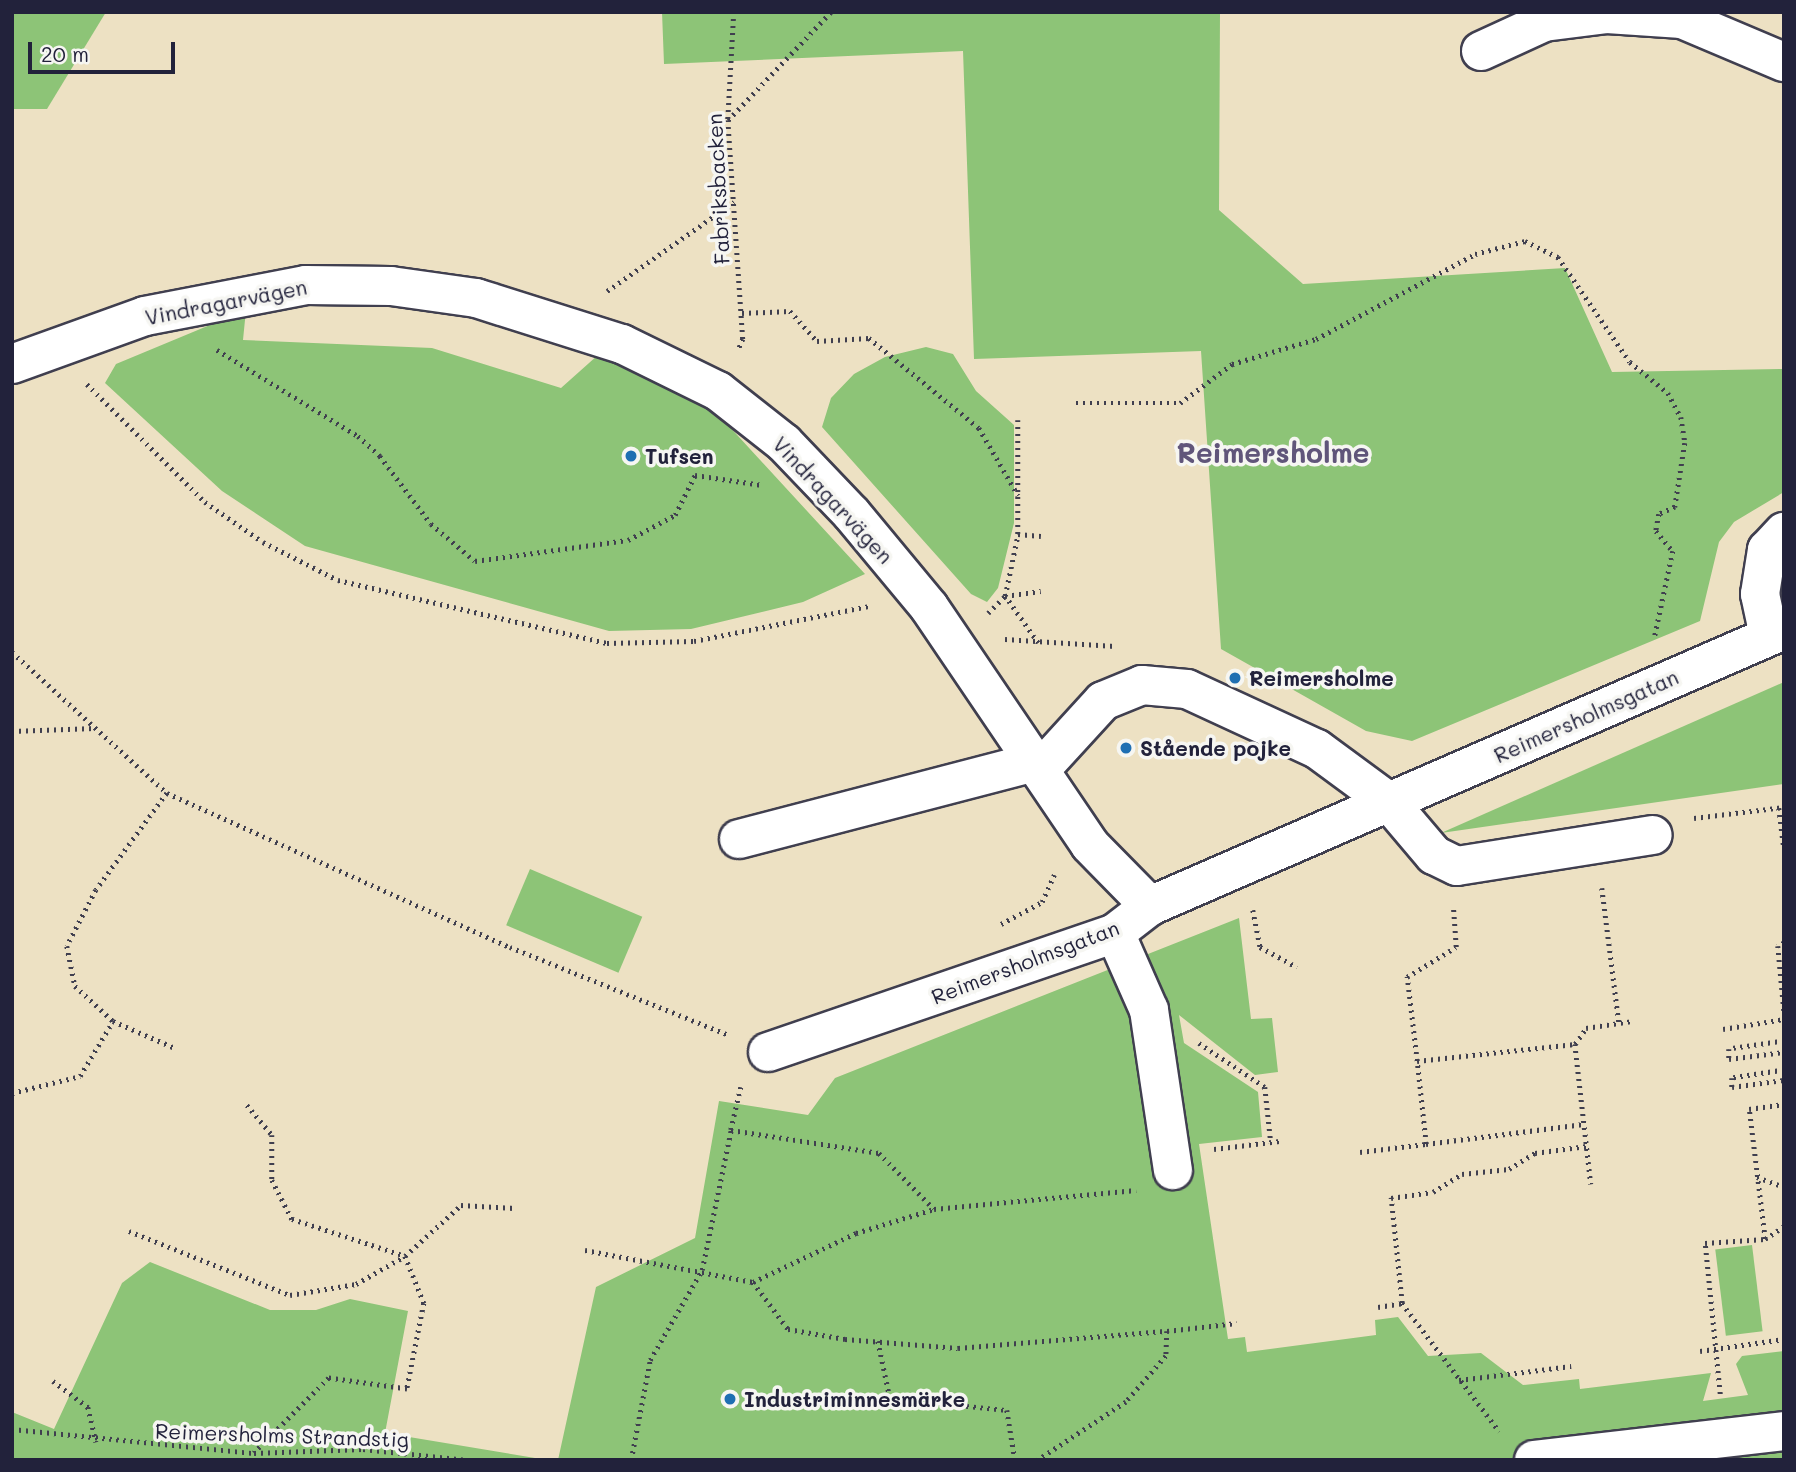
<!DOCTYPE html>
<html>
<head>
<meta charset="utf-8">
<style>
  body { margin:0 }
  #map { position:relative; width:1796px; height:1472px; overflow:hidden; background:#ede1c3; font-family:Mali,sans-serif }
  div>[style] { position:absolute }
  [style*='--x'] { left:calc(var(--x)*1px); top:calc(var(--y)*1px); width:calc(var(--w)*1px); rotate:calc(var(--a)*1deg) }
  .green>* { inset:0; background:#8dc477; transform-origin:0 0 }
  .path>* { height:4.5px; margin-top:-2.25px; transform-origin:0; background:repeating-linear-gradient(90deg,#403f4f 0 2px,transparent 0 7px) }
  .roads { filter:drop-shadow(2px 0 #403f4f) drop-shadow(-2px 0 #403f4f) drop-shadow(0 2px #403f4f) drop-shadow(0 -2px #403f4f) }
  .minor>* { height:38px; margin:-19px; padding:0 19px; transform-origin:19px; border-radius:19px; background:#fff }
  .dots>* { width:19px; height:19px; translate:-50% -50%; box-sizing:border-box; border:4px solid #f6f6f2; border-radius:50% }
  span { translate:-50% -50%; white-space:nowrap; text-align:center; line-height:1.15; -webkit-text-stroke:7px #f6f6f2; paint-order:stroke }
  .street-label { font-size:21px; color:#22223b }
  .poi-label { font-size:21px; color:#22223b; font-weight:700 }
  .left { translate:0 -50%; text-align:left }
  .district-label { font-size:28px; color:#60557a; font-weight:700 }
  .frame { position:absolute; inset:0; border:14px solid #22223b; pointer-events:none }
  .scale { position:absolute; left:28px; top:42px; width:147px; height:32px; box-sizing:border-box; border:4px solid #22223b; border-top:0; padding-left:9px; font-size:21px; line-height:24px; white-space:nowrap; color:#22223b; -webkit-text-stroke:5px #f6f6f2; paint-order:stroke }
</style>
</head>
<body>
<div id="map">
  <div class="green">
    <i style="clip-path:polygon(12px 12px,106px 12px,47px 109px,12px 109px)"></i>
    <i style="clip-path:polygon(662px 12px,1220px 12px,1219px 210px,1303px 284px,1565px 268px,1612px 372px,1784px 369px,1784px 492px,1734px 522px,1719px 542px,1700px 621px,1412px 741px,1366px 731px,1221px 649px,1201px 351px,974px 359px,963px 51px,664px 64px)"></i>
    <i style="clip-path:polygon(246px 310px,243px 340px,432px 348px,561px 388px,598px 355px,716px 412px,865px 574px,803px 602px,691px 629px,609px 631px,305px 546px,222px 491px,105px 383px,116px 364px)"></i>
    <i style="clip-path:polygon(926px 347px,953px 354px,976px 391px,1014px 425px,1014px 523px,998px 588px,987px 602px,971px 594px,822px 427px,831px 398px,854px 374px,885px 357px)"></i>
    <i style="clip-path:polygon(1784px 682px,1784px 784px,1441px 833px)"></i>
    <i style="left:530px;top:869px;width:122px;height:61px;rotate:23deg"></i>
    <i style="clip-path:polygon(1239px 918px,1251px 1019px,1272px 1018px,1278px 1072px,1255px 1075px,1179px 1015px,1184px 1043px,1258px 1092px,1262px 1137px,1199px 1144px,1228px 1339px,1245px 1337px,1247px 1352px,1376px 1335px,1375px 1320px,1398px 1317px,1428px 1356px,1481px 1353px,1523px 1385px,1579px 1379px,1580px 1389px,1711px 1373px,1703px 1401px,1748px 1395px,1736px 1364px,1742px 1356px,1784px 1351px,1784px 1460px,558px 1460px,596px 1287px,695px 1238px,719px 1101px,808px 1115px,835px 1078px)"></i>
    <i style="left:1752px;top:1245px;width:87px;height:37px;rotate:83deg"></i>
    <i style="clip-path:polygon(150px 1262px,270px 1310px,316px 1310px,350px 1299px,408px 1311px,385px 1433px,547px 1460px,12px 1460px,12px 1412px,54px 1429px,122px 1283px)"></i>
  </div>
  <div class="path">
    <i style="--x:734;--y:12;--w:108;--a:93.2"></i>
    <i style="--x:728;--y:120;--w:220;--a:86.1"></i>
    <i style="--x:743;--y:339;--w:13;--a:113"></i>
    <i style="--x:728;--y:120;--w:149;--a:-46.4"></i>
    <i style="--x:607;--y:291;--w:155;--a:-35"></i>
    <i style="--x:742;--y:313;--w:48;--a:-2.4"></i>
    <i style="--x:790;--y:311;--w:40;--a:48"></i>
    <i style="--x:817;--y:341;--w:52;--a:-3.3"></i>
    <i style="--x:869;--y:338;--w:142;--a:39.3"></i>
    <i style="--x:979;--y:428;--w:78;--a:59.8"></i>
    <i style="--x:217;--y:350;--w:165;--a:31.4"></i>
    <i style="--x:358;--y:436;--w:30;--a:42"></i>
    <i style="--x:380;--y:456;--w:85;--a:53.1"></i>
    <i style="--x:431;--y:524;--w:57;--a:40.1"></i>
    <i style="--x:475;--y:561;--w:154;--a:-7.8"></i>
    <i style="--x:628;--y:540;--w:53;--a:-28"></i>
    <i style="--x:675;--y:515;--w:45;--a:-63.4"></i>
    <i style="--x:695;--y:475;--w:68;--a:8.5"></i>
    <i style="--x:87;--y:384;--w:167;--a:45"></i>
    <i style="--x:205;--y:502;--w:70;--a:34.6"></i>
    <i style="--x:263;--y:542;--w:84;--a:26.9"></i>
    <i style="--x:338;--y:580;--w:276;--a:13.2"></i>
    <i style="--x:607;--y:643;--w:87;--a:-1.3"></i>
    <i style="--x:694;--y:641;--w:178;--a:-11.3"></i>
    <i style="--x:1076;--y:403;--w:104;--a:0"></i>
    <i style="--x:1180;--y:403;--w:65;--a:-36.9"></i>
    <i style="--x:1232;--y:364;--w:88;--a:-16.6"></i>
    <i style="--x:1316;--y:339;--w:180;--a:-28.1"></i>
    <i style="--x:1475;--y:254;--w:52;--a:-14.6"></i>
    <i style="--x:1525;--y:241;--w:37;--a:26"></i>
    <i style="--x:1558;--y:257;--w:127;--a:55.6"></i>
    <i style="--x:1630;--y:362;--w:49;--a:39.2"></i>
    <i style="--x:1668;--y:393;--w:27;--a:62"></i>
    <i style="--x:1681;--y:417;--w:26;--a:81"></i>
    <i style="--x:1685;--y:443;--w:65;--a:98.9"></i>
    <i style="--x:1675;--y:507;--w:17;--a:156"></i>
    <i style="--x:1659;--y:514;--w:17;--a:100"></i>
    <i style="--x:1656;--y:531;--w:26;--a:50"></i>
    <i style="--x:1673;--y:551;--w:87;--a:102"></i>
    <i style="--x:1018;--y:420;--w:114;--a:90"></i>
    <i style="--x:988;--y:613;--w:24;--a:-45"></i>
    <i style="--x:1005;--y:596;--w:36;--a:-8"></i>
    <i style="--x:1005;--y:639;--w:110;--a:3.6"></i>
    <i style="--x:1038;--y:643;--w:57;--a:-125.1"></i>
    <i style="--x:1005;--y:596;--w:63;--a:-78.2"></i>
    <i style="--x:1018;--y:534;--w:23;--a:5"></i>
    <i style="--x:12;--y:652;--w:210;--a:42.3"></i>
    <i style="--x:167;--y:793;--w:376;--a:24.2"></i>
    <i style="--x:510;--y:947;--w:236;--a:21.9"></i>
    <i style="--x:12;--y:731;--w:83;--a:-2.1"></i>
    <i style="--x:167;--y:793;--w:120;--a:126.2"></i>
    <i style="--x:96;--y:890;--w:63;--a:117.4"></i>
    <i style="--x:67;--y:946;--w:41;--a:78.7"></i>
    <i style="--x:75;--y:986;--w:52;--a:42.6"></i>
    <i style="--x:113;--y:1021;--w:68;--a:23.5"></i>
    <i style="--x:1779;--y:808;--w:39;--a:83"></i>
    <i style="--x:1694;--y:818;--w:91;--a:-7"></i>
    <i style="--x:1602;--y:888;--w:136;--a:82.8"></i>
    <i style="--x:1253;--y:910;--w:38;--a:79"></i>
    <i style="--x:1260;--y:947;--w:42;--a:28.4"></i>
    <i style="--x:1001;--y:924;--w:47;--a:-28.2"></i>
    <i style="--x:1042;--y:902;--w:30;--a:-66"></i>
    <i style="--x:1784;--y:943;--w:7;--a:153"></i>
    <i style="--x:1778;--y:946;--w:65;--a:84.7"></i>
    <i style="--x:1723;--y:1029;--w:62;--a:-9.3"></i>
    <i style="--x:1784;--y:1041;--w:56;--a:171.7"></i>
    <i style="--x:1729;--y:1049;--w:10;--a:90"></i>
    <i style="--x:1729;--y:1059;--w:55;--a:-7.3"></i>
    <i style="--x:1199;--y:1043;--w:79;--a:33.7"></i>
    <i style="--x:1265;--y:1087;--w:56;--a:83.9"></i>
    <i style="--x:1575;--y:1044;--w:141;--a:83.5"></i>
    <i style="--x:1417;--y:1061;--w:85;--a:-96.8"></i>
    <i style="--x:1407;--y:977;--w:57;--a:-31.5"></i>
    <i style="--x:1456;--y:947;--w:39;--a:-94"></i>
    <i style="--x:1784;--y:1070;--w:53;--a:171.3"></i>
    <i style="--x:1732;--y:1078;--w:9;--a:90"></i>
    <i style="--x:1732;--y:1087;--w:52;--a:-7.7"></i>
    <i style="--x:741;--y:1087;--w:44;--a:103.1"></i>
    <i style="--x:731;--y:1130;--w:150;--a:8.8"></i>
    <i style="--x:879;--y:1153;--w:78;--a:45.5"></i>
    <i style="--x:12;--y:1093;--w:70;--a:-14"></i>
    <i style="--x:80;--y:1076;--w:64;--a:-59"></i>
    <i style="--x:247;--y:1105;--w:39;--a:50"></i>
    <i style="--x:272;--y:1135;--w:45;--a:90"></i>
    <i style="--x:272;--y:1180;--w:44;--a:62.9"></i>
    <i style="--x:292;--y:1219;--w:119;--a:18.1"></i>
    <i style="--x:405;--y:1256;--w:51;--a:68"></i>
    <i style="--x:424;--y:1303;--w:88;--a:101.2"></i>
    <i style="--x:407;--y:1389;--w:79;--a:-172"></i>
    <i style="--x:329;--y:1378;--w:106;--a:135"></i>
    <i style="--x:1426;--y:1144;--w:159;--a:-7.2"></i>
    <i style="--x:1214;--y:1149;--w:66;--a:-6.9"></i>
    <i style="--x:1360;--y:1152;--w:66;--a:-6.9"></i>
    <i style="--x:1426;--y:1144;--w:83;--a:-96.2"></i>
    <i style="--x:1417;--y:1061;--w:159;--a:-6.1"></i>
    <i style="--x:1575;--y:1044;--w:19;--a:-55"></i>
    <i style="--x:1586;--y:1028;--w:48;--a:-8.5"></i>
    <i style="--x:1757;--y:1177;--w:29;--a:20"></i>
    <i style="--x:129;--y:1231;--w:173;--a:21.7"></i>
    <i style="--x:290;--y:1295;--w:67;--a:-9.5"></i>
    <i style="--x:356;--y:1284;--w:56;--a:-29.7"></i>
    <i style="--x:405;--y:1256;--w:76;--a:-42.3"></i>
    <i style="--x:461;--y:1205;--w:53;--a:3.2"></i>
    <i style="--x:1765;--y:1239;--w:23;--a:-34"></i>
    <i style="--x:585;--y:1250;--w:171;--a:10.8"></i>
    <i style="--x:753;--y:1282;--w:114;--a:-25.4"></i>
    <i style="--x:856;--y:1233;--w:82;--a:-17.1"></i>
    <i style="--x:934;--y:1209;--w:203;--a:-5.4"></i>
    <i style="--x:753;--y:1282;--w:59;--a:53.3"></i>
    <i style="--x:788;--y:1329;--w:58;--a:10"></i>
    <i style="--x:845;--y:1339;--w:113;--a:4.6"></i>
    <i style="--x:958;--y:1348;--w:210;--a:-4.7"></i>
    <i style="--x:1167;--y:1331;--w:25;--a:92"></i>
    <i style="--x:1166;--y:1356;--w:61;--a:131"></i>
    <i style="--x:1126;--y:1402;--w:105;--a:146.6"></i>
    <i style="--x:1402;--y:1303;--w:106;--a:-96"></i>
    <i style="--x:1391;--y:1198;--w:42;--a:-8.1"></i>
    <i style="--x:1433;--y:1192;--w:34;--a:-32"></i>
    <i style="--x:1462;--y:1174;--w:47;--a:-6.1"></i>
    <i style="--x:1509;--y:1169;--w:31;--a:-32"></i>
    <i style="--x:1535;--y:1153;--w:52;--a:-7.7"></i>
    <i style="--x:1378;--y:1307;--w:24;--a:-9"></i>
    <i style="--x:1402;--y:1303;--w:161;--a:52.8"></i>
    <i style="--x:1167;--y:1331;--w:70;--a:-6.5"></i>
    <i style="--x:878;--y:1341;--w:58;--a:78.1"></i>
    <i style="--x:890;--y:1398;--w:118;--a:5.9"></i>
    <i style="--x:1007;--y:1410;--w:51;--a:80.9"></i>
    <i style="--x:1700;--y:1351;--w:85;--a:-8.1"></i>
    <i style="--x:1459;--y:1380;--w:113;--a:-7.1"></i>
    <i style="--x:53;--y:1381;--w:44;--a:36.6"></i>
    <i style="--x:88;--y:1407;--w:36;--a:77"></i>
    <i style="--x:1720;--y:1394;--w:152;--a:-95.7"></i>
    <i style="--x:1705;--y:1243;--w:60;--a:-3.8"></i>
    <i style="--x:1765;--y:1239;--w:131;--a:-97"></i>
    <i style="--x:1749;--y:1109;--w:35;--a:-8"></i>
    <i style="--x:12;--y:1429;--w:243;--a:5.7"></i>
    <i style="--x:254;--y:1453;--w:109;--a:-2.1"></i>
    <i style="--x:363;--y:1449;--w:105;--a:6"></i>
    <i style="--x:631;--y:1460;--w:102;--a:-79.2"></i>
    <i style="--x:650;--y:1360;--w:104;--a:-60"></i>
    <i style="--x:702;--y:1270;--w:143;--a:-78.3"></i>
  </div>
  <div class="roads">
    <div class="minor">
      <i style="--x:1481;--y:51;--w:69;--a:-24.7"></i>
      <i style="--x:1544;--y:22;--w:64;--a:-7.2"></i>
      <i style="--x:1607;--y:14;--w:75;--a:3.8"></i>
      <i style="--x:1682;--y:19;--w:111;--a:22.9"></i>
      <i style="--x:12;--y:364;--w:141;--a:-19.8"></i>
      <i style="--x:145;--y:316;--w:164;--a:-10.9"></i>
      <i style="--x:306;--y:285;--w:85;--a:0.7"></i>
      <i style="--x:391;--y:286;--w:86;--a:8"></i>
      <i style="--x:476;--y:298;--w:153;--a:17.5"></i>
      <i style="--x:622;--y:344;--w:107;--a:26.1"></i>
      <i style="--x:718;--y:391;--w:84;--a:38.2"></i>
      <i style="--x:784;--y:443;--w:97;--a:46.3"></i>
      <i style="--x:851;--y:513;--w:122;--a:50.3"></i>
      <i style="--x:929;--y:607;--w:287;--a:55.9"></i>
      <i style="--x:1090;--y:845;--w:86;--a:45.5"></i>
      <i style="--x:1769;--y:636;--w:43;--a:-102.1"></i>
      <i style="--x:1760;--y:594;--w:45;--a:-81"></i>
      <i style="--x:1767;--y:550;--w:25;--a:-47"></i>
      <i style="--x:1040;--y:770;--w:93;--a:-47.6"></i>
      <i style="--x:1103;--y:701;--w:42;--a:-22.3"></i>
      <i style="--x:1142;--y:685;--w:45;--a:5.1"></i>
      <i style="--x:1187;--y:689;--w:143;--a:24.8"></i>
      <i style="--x:1317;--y:749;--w:89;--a:36.4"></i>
      <i style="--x:1389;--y:802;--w:70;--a:49.7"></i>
      <i style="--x:1434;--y:855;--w:25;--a:26"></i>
      <i style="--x:1457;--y:866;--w:198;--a:-9"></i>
      <i style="--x:739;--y:839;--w:306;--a:-14.6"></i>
      <i style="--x:1115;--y:933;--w:84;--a:66.2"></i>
      <i style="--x:1149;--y:1010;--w:162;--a:81.5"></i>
      <i style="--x:768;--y:1052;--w:367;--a:-18.9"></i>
      <i style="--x:1115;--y:933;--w:44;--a:-37.6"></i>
      <i style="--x:1150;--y:906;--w:691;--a:-23.52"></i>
      <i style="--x:1534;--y:1460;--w:252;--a:-6.6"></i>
    </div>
  </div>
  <div class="dots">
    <i style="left:631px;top:456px;background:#1f6fb2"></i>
    <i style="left:1235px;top:678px;background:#1f6fb2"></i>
    <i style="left:1126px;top:748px;background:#1f6fb2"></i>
    <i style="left:730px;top:1399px;background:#1f6fb2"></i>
  </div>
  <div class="street-label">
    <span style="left:718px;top:189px;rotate:-93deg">Fabriksbacken</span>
    <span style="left:226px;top:302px;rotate:-11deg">Vindragarvägen</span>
    <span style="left:833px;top:500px;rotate:47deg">Vindragarvägen</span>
    <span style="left:1586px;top:716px;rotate:-24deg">Reimersholmsgatan</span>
    <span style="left:1025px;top:962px;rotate:-21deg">Reimersholmsgatan</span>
    <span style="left:282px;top:1435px;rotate:2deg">Reimersholms Strandstig</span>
  </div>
  <div class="poi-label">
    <span class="left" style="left:645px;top:456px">Tufsen</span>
    <span class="left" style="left:1249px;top:678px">Reimersholme</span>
    <span class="left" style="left:1140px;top:748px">Stående pojke</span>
    <span class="left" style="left:744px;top:1399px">Industriminnesmärke</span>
  </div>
  <div class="district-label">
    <span style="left:1273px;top:452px">Reimersholme</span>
  </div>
  <div class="frame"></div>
  <div class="scale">20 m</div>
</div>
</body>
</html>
